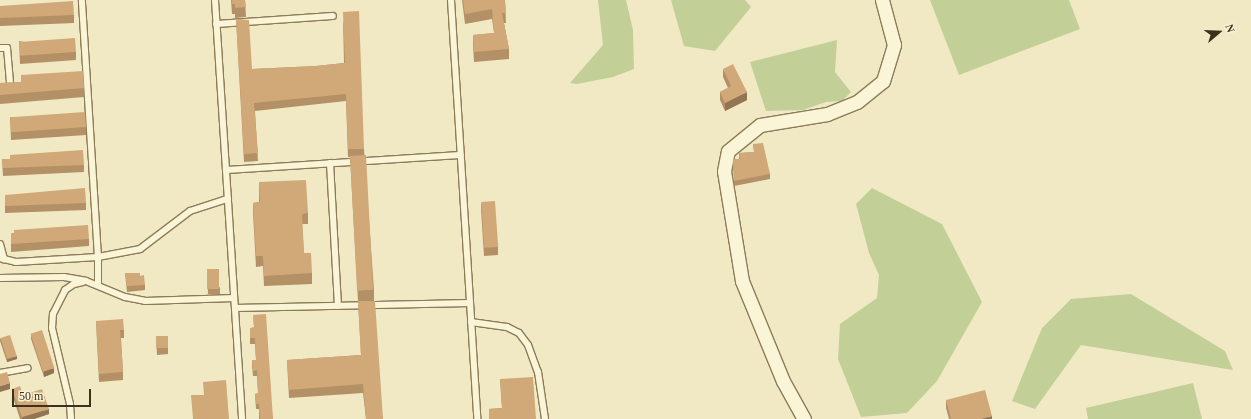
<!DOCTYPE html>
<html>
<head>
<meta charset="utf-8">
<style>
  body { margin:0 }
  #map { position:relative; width:1251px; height:419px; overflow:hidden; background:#f1e9c4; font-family:"Times New Roman",serif }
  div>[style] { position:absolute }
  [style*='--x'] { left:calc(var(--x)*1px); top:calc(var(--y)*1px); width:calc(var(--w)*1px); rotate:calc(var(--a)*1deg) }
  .green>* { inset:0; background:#c2d097 }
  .roads { filter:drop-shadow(1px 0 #8c7b59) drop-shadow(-1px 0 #8c7b59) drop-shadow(0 1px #8c7b59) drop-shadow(0 -1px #8c7b59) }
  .service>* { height:6px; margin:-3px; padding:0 3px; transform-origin:3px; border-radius:3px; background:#fbf5d8 }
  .minor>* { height:13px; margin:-6.5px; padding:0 6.5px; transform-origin:6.5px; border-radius:6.5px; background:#fbf5d8 }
  .wall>* { inset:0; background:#b49067 }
  .shaded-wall>* { inset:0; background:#927654 }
  .building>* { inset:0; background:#d1a878; transform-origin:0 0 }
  span { translate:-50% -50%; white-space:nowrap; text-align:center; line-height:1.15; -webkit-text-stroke:4px #f7f2d4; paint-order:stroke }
  .north { position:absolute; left:1199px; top:12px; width:40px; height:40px; -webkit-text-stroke:3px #f7f2d4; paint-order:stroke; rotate:71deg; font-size:11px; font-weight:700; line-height:16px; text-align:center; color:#3c301e }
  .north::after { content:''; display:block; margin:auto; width:14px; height:18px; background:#3c301e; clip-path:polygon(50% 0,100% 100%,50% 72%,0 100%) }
  .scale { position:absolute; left:12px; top:389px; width:79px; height:18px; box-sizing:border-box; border:2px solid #3c301e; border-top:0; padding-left:5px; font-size:12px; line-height:14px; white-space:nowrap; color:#3c301e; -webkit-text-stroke:3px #f7f2d4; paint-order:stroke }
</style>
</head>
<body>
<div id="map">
  <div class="green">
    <i style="clip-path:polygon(598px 0,626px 0,633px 30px,634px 69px,613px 77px,577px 84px,570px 83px,603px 45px)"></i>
    <i style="clip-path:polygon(671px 0,745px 0,751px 7px,715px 51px,684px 46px)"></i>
    <i style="clip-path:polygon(930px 0,1069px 0,1080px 29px,959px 75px)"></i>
    <i style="clip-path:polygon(837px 40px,835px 72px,851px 92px,842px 101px,826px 102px,803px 110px,766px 111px,750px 62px)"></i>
    <i style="clip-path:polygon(872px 188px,942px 224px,982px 302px,937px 381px,907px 413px,861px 417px,838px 359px,840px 324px,877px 298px,879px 275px,869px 253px,856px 204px)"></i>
    <i style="clip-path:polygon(1131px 294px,1225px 351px,1233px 370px,1081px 345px,1035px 409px,1012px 401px,1042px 328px,1071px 299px)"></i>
    <i style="clip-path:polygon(1193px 383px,1202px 419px,1088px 419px,1086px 408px)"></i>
  </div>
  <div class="roads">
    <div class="service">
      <i style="--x:215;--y:0;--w:420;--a:86.3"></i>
      <i style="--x:451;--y:0;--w:420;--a:86.4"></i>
      <i style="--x:216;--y:24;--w:117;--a:-3.9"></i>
      <i style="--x:0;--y:48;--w:7;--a:0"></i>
      <i style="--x:7;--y:48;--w:34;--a:85"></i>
      <i style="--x:330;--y:163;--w:143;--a:86.8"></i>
      <i style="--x:226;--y:170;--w:235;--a:-3.7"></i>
      <i style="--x:0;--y:244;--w:16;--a:75"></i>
      <i style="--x:0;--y:258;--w:16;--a:14"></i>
      <i style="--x:16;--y:262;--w:82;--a:-3.5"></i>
      <i style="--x:98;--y:257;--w:257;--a:-93.6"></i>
      <i style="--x:0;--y:278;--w:64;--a:-0.9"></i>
      <i style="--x:64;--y:277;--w:22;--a:10"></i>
      <i style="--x:86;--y:281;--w:42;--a:22.3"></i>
      <i style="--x:125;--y:297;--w:20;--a:11"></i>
      <i style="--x:145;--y:301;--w:89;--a:-1.9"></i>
      <i style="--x:98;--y:285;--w:28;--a:-90"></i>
      <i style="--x:98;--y:257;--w:43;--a:-10.8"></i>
      <i style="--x:140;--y:249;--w:63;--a:-37.2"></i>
      <i style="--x:190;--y:211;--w:40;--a:-18"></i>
      <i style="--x:235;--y:308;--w:235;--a:-1.2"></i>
      <i style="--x:471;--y:322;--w:36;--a:8"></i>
      <i style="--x:507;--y:327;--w:13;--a:27"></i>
      <i style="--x:519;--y:333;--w:15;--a:53"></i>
      <i style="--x:528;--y:345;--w:29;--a:70"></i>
      <i style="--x:538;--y:372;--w:48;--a:81.5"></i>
      <i style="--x:0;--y:373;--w:28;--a:-10"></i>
      <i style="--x:71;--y:419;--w:15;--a:-94"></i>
      <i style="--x:70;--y:404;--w:78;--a:-103.3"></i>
      <i style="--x:52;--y:328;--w:14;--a:-86"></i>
      <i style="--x:53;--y:314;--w:27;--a:-63"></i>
      <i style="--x:65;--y:290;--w:11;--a:-34"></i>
      <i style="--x:74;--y:284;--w:9;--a:-13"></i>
    </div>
    <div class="minor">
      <i style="--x:804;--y:419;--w:43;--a:-118.9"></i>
      <i style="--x:783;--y:381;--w:108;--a:-112.3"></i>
      <i style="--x:742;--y:281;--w:111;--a:-99.3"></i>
      <i style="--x:724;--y:171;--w:20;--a:-79"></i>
      <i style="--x:728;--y:151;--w:41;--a:-39.1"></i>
      <i style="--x:760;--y:125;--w:68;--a:-9.3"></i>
      <i style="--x:827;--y:114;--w:32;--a:-22"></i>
      <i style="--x:857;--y:102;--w:33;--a:-39"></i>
      <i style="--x:883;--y:81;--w:38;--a:-73"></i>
      <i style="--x:894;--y:45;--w:47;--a:-104.9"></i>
    </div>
  </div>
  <div class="wall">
    <i style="clip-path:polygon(231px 0,245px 0,246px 17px,235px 18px,235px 14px,232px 14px)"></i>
    <i style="clip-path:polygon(462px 0,505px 0,506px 23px,504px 23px,509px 49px,509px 59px,474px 62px,473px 45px,473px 35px,494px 33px,492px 19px,465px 24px)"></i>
    <i style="clip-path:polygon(0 6px,74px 15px,74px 23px,0 26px)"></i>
    <i style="clip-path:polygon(236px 19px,252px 69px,316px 66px,344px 63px,343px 19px,364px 149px,374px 290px,374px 301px,358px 301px,350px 157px,348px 157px,346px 101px,255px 111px,258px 161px,244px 162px)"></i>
    <i style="clip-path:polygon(19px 41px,76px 52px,76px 60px,20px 64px)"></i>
    <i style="clip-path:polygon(723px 69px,747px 100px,725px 111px,720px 100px,720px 92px,728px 88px,723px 77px)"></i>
    <i style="clip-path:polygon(21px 75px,84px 88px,84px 97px,0 104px,0 83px,21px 82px)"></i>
    <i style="clip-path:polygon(10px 117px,86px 127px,86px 135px,11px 140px)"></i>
    <i style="clip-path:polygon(753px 144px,770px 174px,770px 179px,734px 186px,733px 159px,739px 159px,739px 153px,754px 152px)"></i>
    <i style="clip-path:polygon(2px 159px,84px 165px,84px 172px,3px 176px)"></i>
    <i style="clip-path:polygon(259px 182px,308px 213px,308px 224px,302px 224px,304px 253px,312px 273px,312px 284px,264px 286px,263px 266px,256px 267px,253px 213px,253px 203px,259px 202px)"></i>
    <i style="clip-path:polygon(5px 195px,86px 203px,86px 210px,5px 213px)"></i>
    <i style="clip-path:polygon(481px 202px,498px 247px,498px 255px,484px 256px,481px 210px)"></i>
    <i style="clip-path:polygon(11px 233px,89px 239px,89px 246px,11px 252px)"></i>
    <i style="clip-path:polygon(207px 269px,220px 288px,220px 294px,208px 294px)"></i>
    <i style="clip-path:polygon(125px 273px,140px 276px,145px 285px,145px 290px,127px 292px)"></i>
    <i style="clip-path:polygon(358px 301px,383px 419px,366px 419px,363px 393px,289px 398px,287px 360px,361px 355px)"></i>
    <i style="clip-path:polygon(253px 315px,273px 419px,259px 419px,259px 409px,256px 409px,255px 394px,258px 393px,257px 376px,253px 376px,252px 366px,252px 360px,256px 360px,255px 344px,250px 344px,250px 333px,254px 327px)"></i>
    <i style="clip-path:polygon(96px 321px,124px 330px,124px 338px,121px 338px,123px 372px,123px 380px,99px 382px)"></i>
    <i style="clip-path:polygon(31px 334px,54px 373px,44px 377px,31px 339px)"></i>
    <i style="clip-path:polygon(156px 337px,168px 348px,168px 354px,157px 355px)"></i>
    <i style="clip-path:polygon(0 338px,17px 359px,7px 362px,0 341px)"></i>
    <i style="clip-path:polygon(500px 379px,536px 419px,489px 419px,489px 409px,502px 408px)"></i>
    <i style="clip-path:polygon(12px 389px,49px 414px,34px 419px,20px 419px,12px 394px)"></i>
    <i style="clip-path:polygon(946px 400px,992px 419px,949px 419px,946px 408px)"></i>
  </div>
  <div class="shaded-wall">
    <i style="clip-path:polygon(747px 92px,747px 100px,725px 111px,725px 103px)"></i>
    <i style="clip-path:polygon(17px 356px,17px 359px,7px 362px,7px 359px)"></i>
    <i style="clip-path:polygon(54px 368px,54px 373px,44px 377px,44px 371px)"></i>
    <i style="clip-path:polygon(10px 383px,10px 389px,0 392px,0 386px)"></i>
    <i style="clip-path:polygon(49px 409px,49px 414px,34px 419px,22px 419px,22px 417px)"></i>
    <i style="clip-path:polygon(992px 416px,992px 419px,981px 419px)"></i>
  </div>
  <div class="building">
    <i style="clip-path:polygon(232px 0,245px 0,246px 7px,235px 8px,235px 4px,232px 4px)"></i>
    <i style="clip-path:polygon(463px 0,505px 0,506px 13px,502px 13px,509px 49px,474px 52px,473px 35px,494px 33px,492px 9px,465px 14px)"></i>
    <i style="clip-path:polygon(73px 1px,74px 15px,0 18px,0 6px)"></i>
    <i style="clip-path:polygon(359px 11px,364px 149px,348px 149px,346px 94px,254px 103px,258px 153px,244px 154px,236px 19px,249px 20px,252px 69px,316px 66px,345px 63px,343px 12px)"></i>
    <i style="left:75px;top:38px;width:14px;height:56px;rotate:86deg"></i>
    <i style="clip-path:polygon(733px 64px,747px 92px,725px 103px,720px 92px,731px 86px,723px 69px)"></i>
    <i style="clip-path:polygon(83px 71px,84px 88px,0 95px,0 83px,21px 82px,21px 75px)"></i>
    <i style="left:85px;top:112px;width:15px;height:75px;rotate:86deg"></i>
    <i style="clip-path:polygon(763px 143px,770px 174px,734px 181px,733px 159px,740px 159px,739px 153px,754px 152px,753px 144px)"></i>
    <i style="clip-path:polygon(83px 150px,84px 165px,3px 168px,2px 159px,10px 159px,10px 155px)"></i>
    <i style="left:366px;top:155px;width:135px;height:16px;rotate:87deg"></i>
    <i style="clip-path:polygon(306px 180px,308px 213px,302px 214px,304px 253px,311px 253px,312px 273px,264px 276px,263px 256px,256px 256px,253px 203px,260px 202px,259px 182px)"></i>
    <i style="clip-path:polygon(85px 188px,86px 203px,5px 206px,5px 195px)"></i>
    <i style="left:495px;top:201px;width:46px;height:14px;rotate:86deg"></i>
    <i style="clip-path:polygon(88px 225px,89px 239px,11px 244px,11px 233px,14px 233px,14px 230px)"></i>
    <i style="left:207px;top:269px;width:12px;height:20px"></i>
    <i style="clip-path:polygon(125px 273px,140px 273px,140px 276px,144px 275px,145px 285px,127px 286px)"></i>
    <i style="clip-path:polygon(358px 301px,375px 301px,383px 419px,366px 419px,363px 384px,289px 390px,287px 360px,361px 355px)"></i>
    <i style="clip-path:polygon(266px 314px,273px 419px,260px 419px,259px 404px,256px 404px,255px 394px,258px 393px,257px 370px,253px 371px,252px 360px,256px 360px,255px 338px,250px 338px,250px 328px,254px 327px,253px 315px)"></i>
    <i style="clip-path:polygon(123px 319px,124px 330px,120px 330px,123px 372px,99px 374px,96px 321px)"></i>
    <i style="left:42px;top:330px;width:40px;height:12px;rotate:72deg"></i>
    <i style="left:10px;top:335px;width:22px;height:10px;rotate:72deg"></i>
    <i style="left:168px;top:336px;width:12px;height:12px;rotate:90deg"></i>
    <i style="clip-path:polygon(7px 372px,10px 383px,0 386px,0 374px)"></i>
    <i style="clip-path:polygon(533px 377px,536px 419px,489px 419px,489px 409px,502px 408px,500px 379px)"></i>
    <i style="clip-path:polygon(226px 380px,229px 419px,193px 419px,191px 395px,204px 395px,203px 382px)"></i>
    <i style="clip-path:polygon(20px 386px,23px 395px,42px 389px,49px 409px,22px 417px,12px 389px)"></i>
    <i style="clip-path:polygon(985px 390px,992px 416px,981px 419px,951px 419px,946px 400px)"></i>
  </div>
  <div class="north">N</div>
  <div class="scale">50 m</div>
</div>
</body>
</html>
